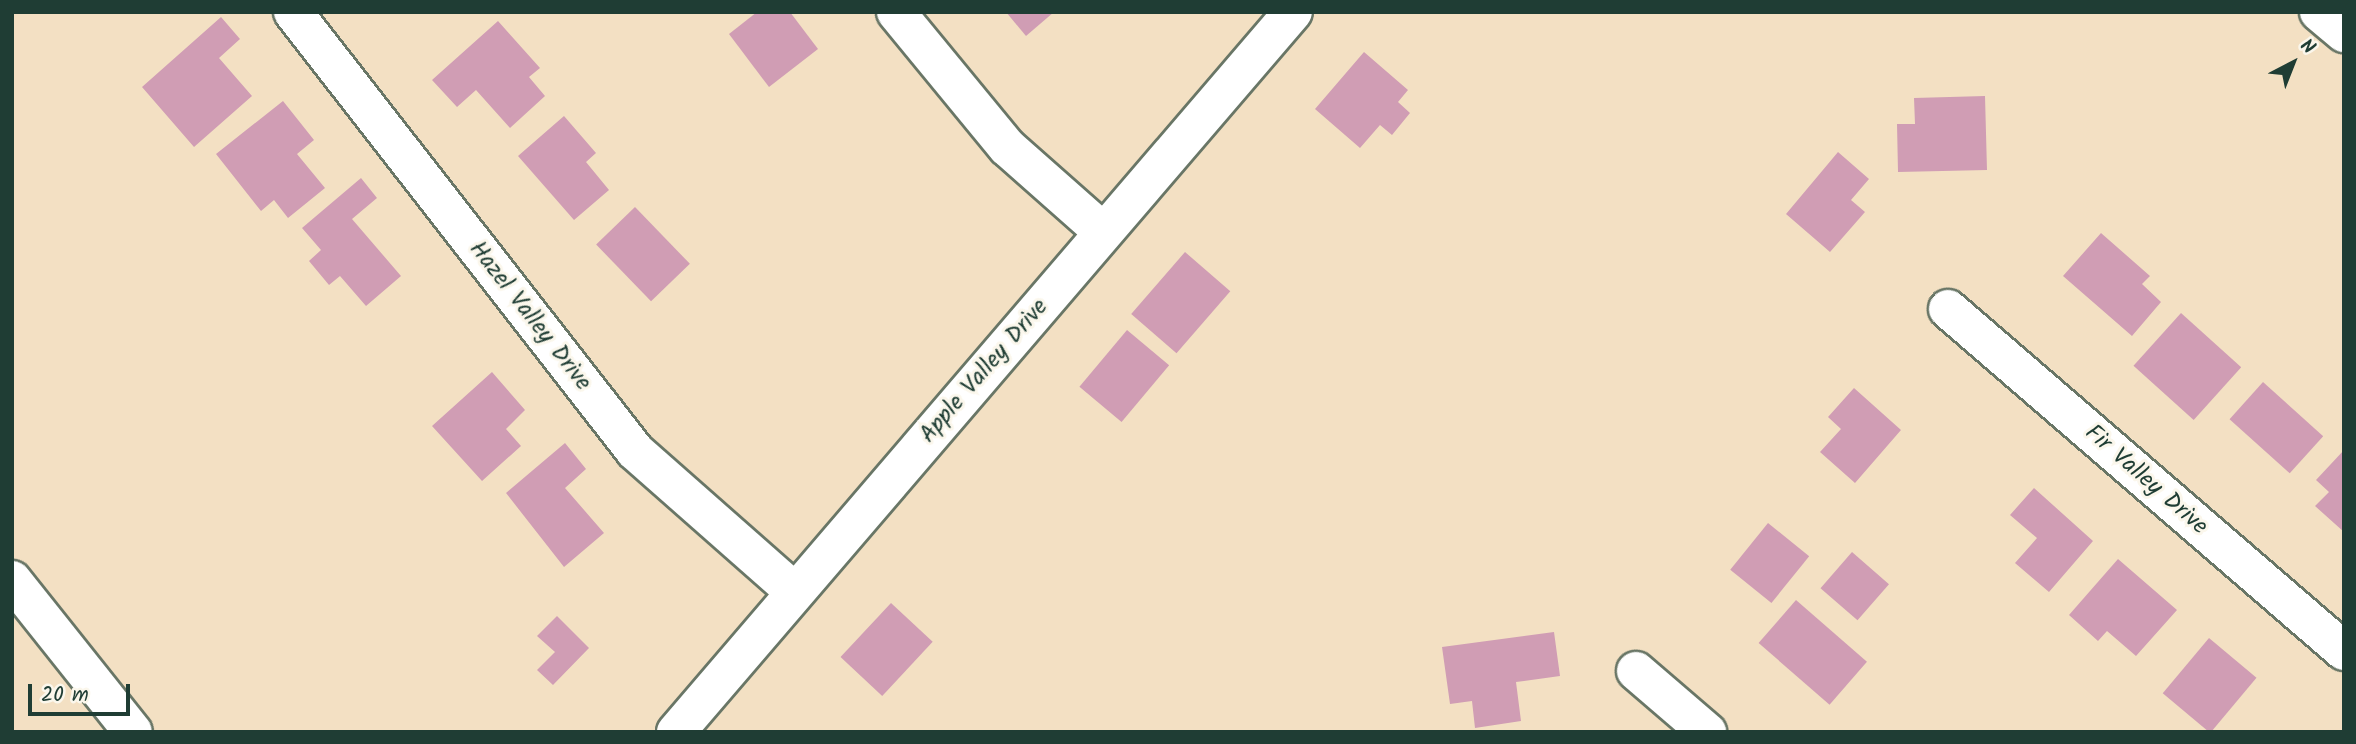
<!DOCTYPE html>
<html>
<head>
<meta charset="utf-8">
<style>
  body { margin:0 }
  #map { position:relative; width:2356px; height:744px; overflow:hidden; background:#f3e0c3; font-family:Kalam,sans-serif }
  div>[style] { position:absolute }
  [style*='--x'] { left:calc(var(--x)*1px); top:calc(var(--y)*1px); width:calc(var(--w)*1px); rotate:calc(var(--a)*1deg) }
  .building>* { inset:0; background:#d09db4; transform-origin:0 0 }
  .roads { filter:drop-shadow(2px 0 #697666) drop-shadow(-2px 0 #697666) drop-shadow(0 2px #697666) drop-shadow(0 -2px #697666) }
  .minor>* { height:38px; margin:-19px; padding:0 19px; transform-origin:19px; border-radius:19px; background:#fff }
  .major>* { height:38px; margin:-19px; padding:0 19px; transform-origin:19px; border-radius:19px; background:#fff }
  span { translate:-50% -50%; white-space:nowrap; text-align:center; line-height:1.15; -webkit-text-stroke:6px #fbf7ec; paint-order:stroke }
  .street-label { font-size:24px; color:#1f3d34 }
  .frame { position:absolute; inset:0; border:14px solid #1f3d34; pointer-events:none }
  .north { position:absolute; left:2258px; top:28px; width:70px; height:70px; -webkit-text-stroke:5px #fbf7ec; paint-order:stroke; rotate:42deg; font-size:19px; font-weight:700; line-height:28px; text-align:center; color:#1f3d34 }
  .north::after { content:''; display:block; margin:auto; width:24px; height:32px; background:#1f3d34; clip-path:polygon(50% 0,100% 100%,50% 72%,0 100%) }
  .scale { position:absolute; left:28px; top:684px; width:102px; height:32px; box-sizing:border-box; border:4px solid #1f3d34; border-top:0; padding-left:9px; font-size:21px; line-height:24px; white-space:nowrap; color:#1f3d34; -webkit-text-stroke:5px #fbf7ec; paint-order:stroke }
</style>
</head>
<body>
<div id="map">
  <div class="building">
    <i style="clip-path:polygon(757px 12px,790px 12px,818px 49px,769px 87px,729px 34px)"></i>
    <i style="clip-path:polygon(1006px 12px,1054px 12px,1026px 36px)"></i>
    <i style="clip-path:polygon(221px 17px,240px 39px,219px 58px,252px 96px,194px 147px,142px 87px)"></i>
    <i style="clip-path:polygon(498px 21px,540px 68px,529px 77px,545px 96px,510px 128px,476px 90px,457px 107px,432px 80px)"></i>
    <i style="clip-path:polygon(1364px 52px,1408px 90px,1398px 102px,1410px 113px,1392px 135px,1380px 125px,1360px 148px,1315px 109px)"></i>
    <i style="clip-path:polygon(1985px 96px,1987px 170px,1898px 172px,1897px 124px,1915px 124px,1914px 98px)"></i>
    <i style="clip-path:polygon(283px 101px,314px 140px,297px 154px,325px 188px,288px 218px,274px 200px,261px 211px,216px 154px)"></i>
    <i style="clip-path:polygon(564px 116px,596px 153px,586px 162px,609px 190px,574px 220px,518px 156px)"></i>
    <i style="clip-path:polygon(1838px 152px,1869px 179px,1851px 200px,1865px 212px,1830px 252px,1786px 214px)"></i>
    <i style="clip-path:polygon(361px 178px,377px 198px,352px 219px,401px 276px,366px 306px,340px 276px,329px 285px,309px 261px,321px 250px,302px 228px)"></i>
    <i style="left:635px;top:207px;width:79px;height:54px;rotate:46deg"></i>
    <i style="clip-path:polygon(2101px 233px,2150px 276px,2142px 284px,2161px 302px,2132px 336px,2063px 276px)"></i>
    <i style="left:1185px;top:252px;width:60px;height:82px;rotate:41deg"></i>
    <i style="left:2181px;top:313px;width:81px;height:71px;rotate:42deg"></i>
    <i style="left:1127px;top:330px;width:55px;height:74px;rotate:40deg"></i>
    <i style="clip-path:polygon(492px 372px,525px 410px,506px 429px,521px 446px,482px 481px,432px 426px)"></i>
    <i style="left:2263px;top:382px;width:81px;height:50px;rotate:42deg"></i>
    <i style="clip-path:polygon(1854px 388px,1901px 430px,1855px 483px,1820px 452px,1841px 429px,1828px 417px)"></i>
    <i style="clip-path:polygon(565px 443px,586px 469px,565px 488px,604px 533px,564px 567px,506px 493px)"></i>
    <i style="clip-path:polygon(2344px 450px,2344px 532px,2315px 506px,2329px 492px,2316px 480px)"></i>
    <i style="clip-path:polygon(2034px 488px,2093px 541px,2049px 592px,2015px 563px,2037px 538px,2010px 515px)"></i>
    <i style="left:1768px;top:523px;width:53px;height:60px;rotate:39deg"></i>
    <i style="left:1852px;top:552px;width:49px;height:48px;rotate:41deg"></i>
    <i style="clip-path:polygon(2118px 559px,2177px 610px,2136px 656px,2107px 631px,2098px 641px,2069px 615px)"></i>
    <i style="left:1796px;top:600px;width:94px;height:57px;rotate:41deg"></i>
    <i style="left:891px;top:603px;width:57px;height:74px;rotate:43deg"></i>
    <i style="clip-path:polygon(557px 616px,589px 648px,553px 685px,537px 670px,555px 652px,537px 636px)"></i>
    <i style="clip-path:polygon(1554px 632px,1560px 676px,1516px 682px,1521px 721px,1475px 728px,1472px 701px,1450px 704px,1442px 647px)"></i>
    <i style="left:2209px;top:638px;width:62px;height:72px;rotate:40deg"></i>
  </div>
  <div class="roads">
    <div class="minor">
      <i style="--x:293;--y:12;--w:556;--a:52.08"></i>
      <i style="--x:635;--y:451;--w:213;--a:41.4"></i>
      <i style="--x:896;--y:12;--w:175;--a:50.6"></i>
      <i style="--x:1007;--y:147;--w:128;--a:41.5"></i>
      <i style="--x:2319;--y:12;--w:33;--a:40"></i>
      <i style="--x:1948;--y:309;--w:523;--a:40.82"></i>
      <i style="--x:1636;--y:671;--w:94;--a:40.7"></i>
      <i style="--x:676;--y:732;--w:948;--a:-49.41"></i>
    </div>
    <div class="major">
      <i style="--x:12;--y:580;--w:194;--a:51.5"></i>
    </div>
  </div>
  <div class="street-label">
    <span style="left:530px;top:316px;rotate:52deg">Hazel Valley Drive</span>
    <span style="left:984px;top:371px;rotate:-49deg">Apple Valley Drive</span>
    <span style="left:2146px;top:480px;rotate:41deg">Fir Valley Drive</span>
  </div>
  <div class="frame"></div>
  <div class="north">N</div>
  <div class="scale">20 m</div>
</div>
</body>
</html>
